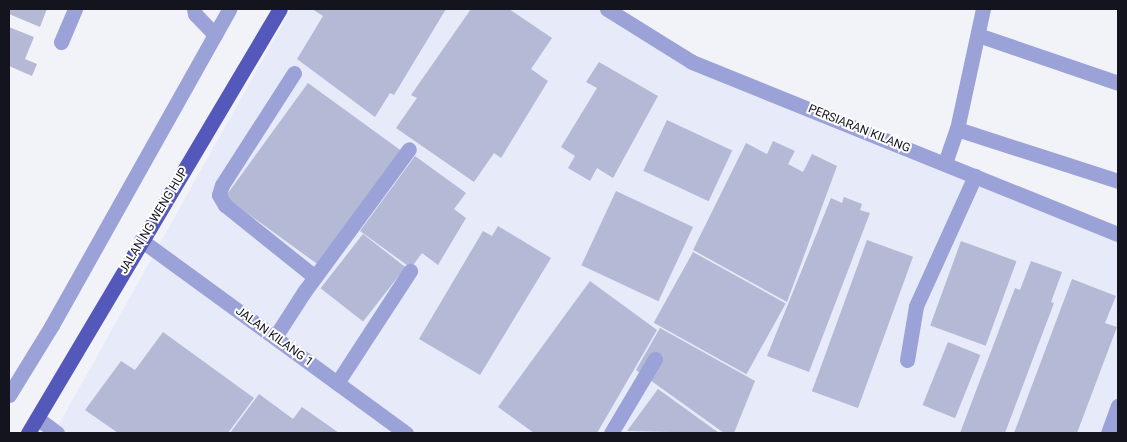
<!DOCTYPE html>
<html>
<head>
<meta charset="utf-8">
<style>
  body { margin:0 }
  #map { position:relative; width:1127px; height:442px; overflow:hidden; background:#f2f3f9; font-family:Roboto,sans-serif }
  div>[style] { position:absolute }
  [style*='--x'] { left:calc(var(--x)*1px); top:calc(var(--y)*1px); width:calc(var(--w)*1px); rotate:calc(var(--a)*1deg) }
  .built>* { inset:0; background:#e7eaf9 }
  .building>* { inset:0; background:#b4b9d6; transform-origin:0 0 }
  .minor>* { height:15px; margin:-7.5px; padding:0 7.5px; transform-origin:7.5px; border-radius:7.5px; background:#9aa2d8 }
  .major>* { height:15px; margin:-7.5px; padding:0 7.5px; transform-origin:7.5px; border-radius:7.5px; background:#5458ba }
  span { translate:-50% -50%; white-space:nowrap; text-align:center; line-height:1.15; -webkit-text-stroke:4px #fff; paint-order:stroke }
  .street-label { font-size:12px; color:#13141e }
  .frame { position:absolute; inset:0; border:10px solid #13141e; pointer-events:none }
</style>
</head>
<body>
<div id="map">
  <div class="built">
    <i style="clip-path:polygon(291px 9px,602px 9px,689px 66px,1118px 237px,1118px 433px,54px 433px)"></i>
  </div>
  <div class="building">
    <i style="clip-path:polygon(9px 9px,47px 9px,40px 27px,9px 14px)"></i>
    <i style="clip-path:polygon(312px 9px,446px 9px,394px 95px,390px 93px,375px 117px,297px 59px,323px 16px)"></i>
    <i style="clip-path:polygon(471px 9px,509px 9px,552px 38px,531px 69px,548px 81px,501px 158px,494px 153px,474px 182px,396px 128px,417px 98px,411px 95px)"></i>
    <i style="clip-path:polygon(9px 27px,34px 37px,25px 59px,37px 64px,32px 76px,9px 66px)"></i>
    <i style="clip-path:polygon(599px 62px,658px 96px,613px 178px,597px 168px,590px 181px,568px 168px,575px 156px,561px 147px,597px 88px,586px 82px)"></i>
    <i style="left:308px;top:83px;width:114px;height:141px;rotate:36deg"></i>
    <i style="left:667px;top:120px;width:72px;height:56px;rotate:25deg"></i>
    <i style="clip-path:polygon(773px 141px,795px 151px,788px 164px,803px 172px,812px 154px,837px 166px,787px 302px,693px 250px,746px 143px,767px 154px)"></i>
    <i style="clip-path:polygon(415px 156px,466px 193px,454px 209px,466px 218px,438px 265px,422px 253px,411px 268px,360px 231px)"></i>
    <i style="left:616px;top:191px;width:85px;height:82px;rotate:25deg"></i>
    <i style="clip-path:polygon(844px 197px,862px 204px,860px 210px,870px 213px,809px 372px,767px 356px,831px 198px,842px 203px)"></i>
    <i style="clip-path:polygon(498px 226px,551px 258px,480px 375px,419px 339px,483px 231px,492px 236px)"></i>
    <i style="left:363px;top:234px;width:54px;height:69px;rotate:38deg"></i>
    <i style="left:867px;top:240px;width:49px;height:161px;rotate:20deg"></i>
    <i style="left:961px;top:241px;width:59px;height:90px;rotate:20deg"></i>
    <i style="left:693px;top:252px;width:106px;height:81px;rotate:29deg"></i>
    <i style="clip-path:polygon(1031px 261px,1062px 272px,1051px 302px,1054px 303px,1005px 433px,960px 433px,1015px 288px,1020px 290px)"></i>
    <i style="clip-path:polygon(1072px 279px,1116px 296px,1105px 323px,1117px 327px,1077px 433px,1014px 433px)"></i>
    <i style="clip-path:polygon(590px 281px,657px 330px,597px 433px,534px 433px,498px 407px)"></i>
    <i style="clip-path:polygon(660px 328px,755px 381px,734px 433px,724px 433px,636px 370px)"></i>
    <i style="clip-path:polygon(163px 332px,254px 398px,228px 433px,118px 433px,85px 410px,121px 361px,135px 370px)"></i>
    <i style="left:948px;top:342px;width:35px;height:68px;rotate:22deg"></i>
    <i style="clip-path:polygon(658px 389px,719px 433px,627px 431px)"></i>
    <i style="clip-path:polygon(259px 394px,293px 419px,302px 407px,339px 433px,230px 433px)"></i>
  </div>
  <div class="minor">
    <i style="--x:194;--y:9;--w:5;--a:79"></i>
    <i style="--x:195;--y:14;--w:29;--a:46"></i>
    <i style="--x:607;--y:9;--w:100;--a:31.9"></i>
    <i style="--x:692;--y:62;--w:459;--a:22"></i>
    <i style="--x:978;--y:35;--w:148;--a:18.9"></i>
    <i style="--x:61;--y:42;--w:36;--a:-67"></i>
    <i style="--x:294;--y:73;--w:133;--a:122.7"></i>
    <i style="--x:222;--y:185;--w:10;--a:107"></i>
    <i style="--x:219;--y:195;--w:12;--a:59"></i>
    <i style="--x:225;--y:205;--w:115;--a:38.7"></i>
    <i style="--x:957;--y:129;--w:169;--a:17.9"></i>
    <i style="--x:945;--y:163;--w:36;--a:-71"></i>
    <i style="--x:957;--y:129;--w:123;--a:-77.8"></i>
    <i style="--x:141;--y:240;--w:328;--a:36.1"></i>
    <i style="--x:275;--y:337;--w:54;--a:-57.2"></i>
    <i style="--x:304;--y:292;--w:177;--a:-53.7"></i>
    <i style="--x:907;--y:360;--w:55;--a:-80.5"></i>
    <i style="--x:916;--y:306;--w:143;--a:-65.6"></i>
    <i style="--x:337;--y:383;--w:134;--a:-56.9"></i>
    <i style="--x:9;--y:395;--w:82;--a:-58.4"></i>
    <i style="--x:52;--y:325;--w:362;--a:-60.7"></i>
    <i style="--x:37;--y:418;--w:25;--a:37"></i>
    <i style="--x:611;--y:433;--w:86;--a:-59.3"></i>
    <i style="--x:1108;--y:433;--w:29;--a:-70"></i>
  </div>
  <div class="major">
    <i style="--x:28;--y:433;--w:493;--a:-59.3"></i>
  </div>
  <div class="street-label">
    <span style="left:859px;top:129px;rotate:22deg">PERSIARAN KILANG</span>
    <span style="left:154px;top:221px;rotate:-59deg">JALAN NG WENG HUP</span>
    <span style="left:274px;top:337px;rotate:36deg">JALAN KILANG 1</span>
  </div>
  <div class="frame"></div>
</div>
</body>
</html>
